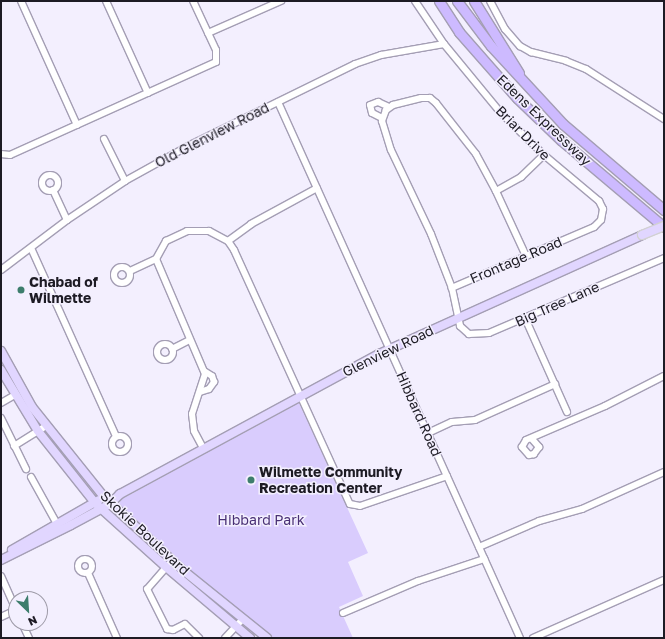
<!DOCTYPE html>
<html>
<head>
<meta charset="utf-8">
<style>
  body { margin:0 }
  #map { position:relative; width:665px; height:639px; overflow:hidden; background:#f3effe; font-family:"Golos Text",sans-serif }
  div>[style] { position:absolute }
  [style*='--x'] { left:calc(var(--x)*1px); top:calc(var(--y)*1px); width:calc(var(--w)*1px); rotate:calc(var(--a)*1deg) }
  .green>* { inset:0; background:#d9ccfd }
  .roads { filter:drop-shadow(1px 0 #a49eb4) drop-shadow(-1px 0 #a49eb4) drop-shadow(0 1px #a49eb4) drop-shadow(0 -1px #a49eb4) }
  .minor>* { height:6px; margin:-3px; padding:0 3px; transform-origin:3px; border-radius:3px; background:#fff }
  .minor>.ring { margin:-3px; padding:0; box-sizing:content-box; background:none; border:6px solid #fff; border-radius:50% }
  .major>* { height:8px; margin:-4px; padding:0 4px; transform-origin:4px; border-radius:4px; background:#e1d6ff }
  .highway>* { height:9px; margin:-4.5px; padding:0 4.5px; transform-origin:4.5px; border-radius:4.5px; background:#cdbaff }
  .bridges { filter:drop-shadow(1px 0 #d2d1d3) drop-shadow(-1px 0 #d2d1d3) drop-shadow(0 1px #d2d1d3) drop-shadow(0 -1px #d2d1d3) }
  .major-bridge>* { height:8px; margin:-4px; padding:0 4px; transform-origin:4px; border-radius:4px; background:#e1d6ff }
  .dots>* { width:11px; height:11px; translate:-50% -50%; box-sizing:border-box; border:2px solid #f3effe; border-radius:50% }
  span { translate:-50% -50%; white-space:nowrap; text-align:center; line-height:1.15; -webkit-text-stroke:3px #f3effe; paint-order:stroke }
  .street-label { font-size:14px; color:#1d1b24 }
  .poi-label { font-size:14px; color:#1d1b24; font-weight:700 }
  .left { translate:0 -50%; text-align:left }
  .park-label { font-size:14px; color:#493075 }
  .frame { position:absolute; inset:0; border:2px solid #1d1b24; pointer-events:none }
  .north { position:absolute; left:8px; top:591px; width:40px; height:40px; box-sizing:border-box; background:#f3effe; border:1px solid #9d9aa7; border-radius:50%; rotate:155deg; font-size:11px; font-weight:700; line-height:16px; text-align:center; color:#1d1b24 }
  .north::after { content:''; display:block; margin:auto; width:14px; height:18px; background:#3d7d6c; clip-path:polygon(50% 0,100% 100%,50% 72%,0 100%) }
</style>
</head>
<body>
<div id="map">
  <div class="green">
    <i style="clip-path:polygon(299px 403px,368px 553px,348px 562px,363px 596px,339px 607px,353px 638px,272px 638px,164px 549px,119px 506px,120px 500px)"></i>
  </div>
  <div class="roads">
    <div class="minor">
      <i style="--x:21;--y:1;--w:136;--a:65.7"></i>
      <i style="--x:106;--y:1;--w:101;--a:65.5"></i>
      <i style="--x:415;--y:1;--w:52;--a:56"></i>
      <i style="--x:444;--y:44;--w:88;--a:50.5"></i>
      <i style="--x:500;--y:112;--w:62;--a:44.3"></i>
      <i style="--x:544;--y:155;--w:72;--a:39.9"></i>
      <i style="--x:599;--y:201;--w:9;--a:63"></i>
      <i style="--x:603;--y:209;--w:11;--a:100"></i>
      <i style="--x:601;--y:220;--w:10;--a:135"></i>
      <i style="--x:594;--y:227;--w:155;--a:156.8"></i>
      <i style="--x:490;--y:1;--w:32;--a:62"></i>
      <i style="--x:505;--y:29;--w:23;--a:49"></i>
      <i style="--x:520;--y:46;--w:13;--a:29"></i>
      <i style="--x:531;--y:52;--w:36;--a:14"></i>
      <i style="--x:566;--y:61;--w:22;--a:22"></i>
      <i style="--x:586;--y:69;--w:93;--a:32.7"></i>
      <i style="--x:208;--y:33;--w:80;--a:-23.7"></i>
      <i style="--x:278;--y:102;--w:588;--a:65.7"></i>
      <i style="--x:382;--y:118;--w:11;--a:-153"></i>
      <i style="--x:372;--y:113;--w:8;--a:-104"></i>
      <i style="--x:370;--y:105;--w:9;--a:-21"></i>
      <i style="--x:378;--y:102;--w:12;--a:24"></i>
      <i style="--x:104;--y:139;--w:47;--a:63.4"></i>
      <i style="--x:1;--y:154;--w:9;--a:6"></i>
      <i style="--x:10;--y:155;--w:226;--a:-24.3"></i>
      <i style="--x:216;--y:62;--w:12;--a:-90"></i>
      <i style="--x:216;--y:50;--w:54;--a:-115.1"></i>
      <i class="ring" style="left:42px;top:175px;width:10px;height:10px"></i>
      <i style="--x:53;--y:190;--w:33;--a:65"></i>
      <i style="--x:496;--y:191;--w:29;--a:-29"></i>
      <i style="--x:521;--y:177;--w:32;--a:-44"></i>
      <i style="--x:228;--y:241;--w:29;--a:-36"></i>
      <i style="--x:251;--y:224;--w:75;--a:-28.6"></i>
      <i style="--x:31;--y:248;--w:206;--a:65.7"></i>
      <i style="--x:526;--y:256;--w:72;--a:-114.8"></i>
      <i style="--x:496;--y:191;--w:42;--a:-118.4"></i>
      <i style="--x:476;--y:154;--w:65;--a:-128.1"></i>
      <i style="--x:436;--y:103;--w:8;--a:-140"></i>
      <i style="--x:430;--y:98;--w:9;--a:180"></i>
      <i style="--x:421;--y:98;--w:29;--a:166"></i>
      <i style="--x:393;--y:105;--w:9;--a:144"></i>
      <i style="--x:386;--y:110;--w:12;--a:110"></i>
      <i style="--x:382;--y:121;--w:30;--a:73"></i>
      <i style="--x:391;--y:150;--w:93;--a:64.5"></i>
      <i style="--x:431;--y:234;--w:58;--a:68.7"></i>
      <i style="--x:452;--y:288;--w:39;--a:78"></i>
      <i style="--x:460;--y:326;--w:12;--a:42"></i>
      <i style="--x:469;--y:334;--w:20;--a:-3"></i>
      <i style="--x:489;--y:333;--w:190;--a:-23.2"></i>
      <i style="--x:156;--y:259;--w:125;--a:66.9"></i>
      <i style="--x:205;--y:374;--w:42;--a:108"></i>
      <i style="--x:192;--y:414;--w:17;--a:83"></i>
      <i style="--x:194;--y:431;--w:19;--a:62"></i>
      <i class="ring" style="left:114px;top:267px;width:10px;height:10px"></i>
      <i style="--x:1;--y:270;--w:83;--a:-37.1"></i>
      <i style="--x:67;--y:220;--w:70;--a:-33.9"></i>
      <i style="--x:125;--y:181;--w:74;--a:-29"></i>
      <i style="--x:190;--y:145;--w:184;--a:-26.1"></i>
      <i style="--x:355;--y:64;--w:28;--a:-19"></i>
      <i style="--x:381;--y:55;--w:64;--a:-9.9"></i>
      <i style="--x:130;--y:271;--w:29;--a:-25"></i>
      <i style="--x:156;--y:259;--w:21;--a:-61"></i>
      <i style="--x:166;--y:241;--w:23;--a:-25"></i>
      <i style="--x:187;--y:231;--w:22;--a:0"></i>
      <i style="--x:209;--y:231;--w:21;--a:28"></i>
      <i style="--x:228;--y:241;--w:11;--a:56"></i>
      <i style="--x:234;--y:250;--w:279;--a:65.5"></i>
      <i style="--x:350;--y:504;--w:10;--a:11"></i>
      <i style="--x:360;--y:506;--w:92;--a:-19"></i>
      <i style="--x:525;--y:318;--w:103;--a:65.9"></i>
      <i class="ring" style="left:157px;top:344px;width:10px;height:10px"></i>
      <i style="--x:172;--y:349;--w:20;--a:-27"></i>
      <i style="--x:200;--y:392;--w:9;--a:-18"></i>
      <i style="--x:209;--y:389;--w:9;--a:-54"></i>
      <i style="--x:214;--y:382;--w:6;--a:-108"></i>
      <i style="--x:212;--y:376;--w:9;--a:-148"></i>
      <i style="--x:1;--y:403;--w:16;--a:-30"></i>
      <i style="--x:1;--y:418;--w:57;--a:63.9"></i>
      <i style="--x:428;--y:433;--w:26;--a:-25"></i>
      <i style="--x:452;--y:422;--w:23;--a:-5"></i>
      <i style="--x:475;--y:420;--w:88;--a:-24.2"></i>
      <i class="ring" style="left:112px;top:436px;width:10px;height:10px"></i>
      <i style="--x:532;--y:439;--w:11;--a:49"></i>
      <i style="--x:539;--y:447;--w:9;--a:126"></i>
      <i style="--x:534;--y:454;--w:5;--a:169"></i>
      <i style="--x:529;--y:455;--w:11;--a:-131"></i>
      <i style="--x:522;--y:447;--w:8;--a:-60"></i>
      <i style="--x:526;--y:440;--w:86;--a:-23.3"></i>
      <i style="--x:605;--y:406;--w:66;--a:-27"></i>
      <i style="--x:14;--y:446;--w:38;--a:-32"></i>
      <i style="--x:31;--y:477;--w:54;--a:61"></i>
      <i style="--x:479;--y:547;--w:65;--a:-23.4"></i>
      <i style="--x:539;--y:521;--w:45;--a:-15.6"></i>
      <i style="--x:582;--y:509;--w:90;--a:-24.3"></i>
      <i class="ring" style="left:78px;top:559px;width:8px;height:8px"></i>
      <i style="--x:169;--y:564;--w:33;--a:131"></i>
      <i style="--x:147;--y:589;--w:45;--a:63.4"></i>
      <i style="--x:167;--y:629;--w:6;--a:9"></i>
      <i style="--x:173;--y:630;--w:13;--a:-27"></i>
      <i style="--x:185;--y:624;--w:20;--a:45"></i>
      <i style="--x:88;--y:573;--w:71;--a:66"></i>
      <i style="--x:1;--y:576;--w:37;--a:66"></i>
      <i style="--x:343;--y:613;--w:82;--a:-23.1"></i>
      <i style="--x:418;--y:581;--w:70;--a:-18.4"></i>
      <i style="--x:1;--y:617;--w:17;--a:-25"></i>
      <i style="--x:22;--y:623;--w:17;--a:65"></i>
      <i style="--x:225;--y:638;--w:26;--a:-47"></i>
      <i style="--x:533;--y:638;--w:143;--a:-23.9"></i>
    </div>
    <div class="major">
      <i style="--x:1;--y:351;--w:64;--a:61"></i>
      <i style="--x:32;--y:407;--w:115;--a:51.3"></i>
      <i style="--x:104;--y:497;--w:103;--a:43"></i>
      <i style="--x:179;--y:567;--w:113;--a:38.9"></i>
      <i style="--x:1;--y:370;--w:71;--a:58.8"></i>
      <i style="--x:38;--y:431;--w:92;--a:51.6"></i>
      <i style="--x:95;--y:503;--w:96;--a:42"></i>
      <i style="--x:166;--y:567;--w:110;--a:40.2"></i>
      <i style="--x:12;--y:550;--w:100;--a:-29.9"></i>
      <i style="--x:1;--y:560;--w:78;--a:-26.6"></i>
      <i style="--x:71;--y:525;--w:44;--a:-28.3"></i>
      <i style="--x:110;--y:504;--w:14;--a:-45"></i>
      <i style="--x:120;--y:494;--w:294;--a:-28.4"></i>
      <i style="--x:379;--y:354;--w:289;--a:-24.3"></i>
    </div>
    <div class="highway">
      <i style="--x:439;--y:1;--w:37;--a:57"></i>
      <i style="--x:459;--y:32;--w:88;--a:48.7"></i>
      <i style="--x:517;--y:98;--w:61;--a:43.7"></i>
      <i style="--x:561;--y:140;--w:135;--a:40.2"></i>
      <i style="--x:457;--y:1;--w:56;--a:52.9"></i>
      <i style="--x:491;--y:46;--w:106;--a:47.3"></i>
      <i style="--x:563;--y:124;--w:133;--a:40.4"></i>
      <i style="--x:474;--y:1;--w:85;--a:58"></i>
    </div>
  </div>
  <div class="bridges">
    <div class="major-bridge">
      <i style="--x:642;--y:235;--w:24;--a:-22"></i>
    </div>
  </div>
  <div class="dots">
    <i style="left:21px;top:290px;background:#3d7d6c"></i>
    <i style="left:251px;top:480px;background:#3d7d6c"></i>
  </div>
  <div class="street-label">
    <span style="left:544px;top:120px;rotate:44deg">Edens Expressway</span>
    <span style="left:523px;top:133px;rotate:45deg">Briar Drive</span>
    <span style="left:212px;top:135px;rotate:-27deg">Old Glenview Road</span>
    <span style="left:516px;top:260px;rotate:-23deg">Frontage Road</span>
    <span style="left:557px;top:304px;rotate:-24deg">Big Tree Lane</span>
    <span style="left:388px;top:351px;rotate:-26deg">Glenview Road</span>
    <span style="left:419px;top:414px;rotate:66deg">Hibbard Road</span>
    <span style="left:145px;top:533px;rotate:43deg">Skokie Boulevard</span>
  </div>
  <div class="poi-label">
    <span class="left" style="left:29px;top:290px">Chabad of<br>Wilmette</span>
    <span class="left" style="left:259px;top:480px">Wilmette Community<br>Recreation Center</span>
  </div>
  <div class="park-label">
    <span style="left:261px;top:520px">Hibbard Park</span>
  </div>
  <div class="frame"></div>
  <div class="north">N</div>
</div>
</body>
</html>
